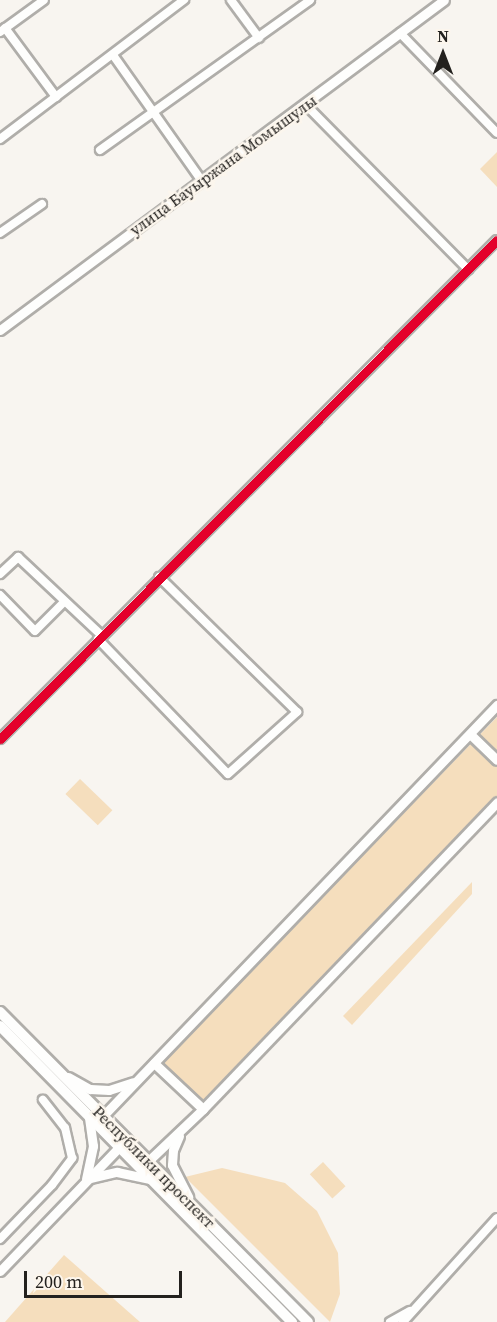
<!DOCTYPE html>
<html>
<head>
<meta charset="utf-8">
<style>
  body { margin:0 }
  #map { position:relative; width:497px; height:1322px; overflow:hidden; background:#f8f5f0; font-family:"Source Serif 4",serif }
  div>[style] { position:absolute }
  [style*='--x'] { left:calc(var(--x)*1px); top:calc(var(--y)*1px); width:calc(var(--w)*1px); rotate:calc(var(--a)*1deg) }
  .green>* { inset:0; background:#f5debd; transform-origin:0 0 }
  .roads { filter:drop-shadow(2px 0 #b0aeaa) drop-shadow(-2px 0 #b0aeaa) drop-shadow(0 2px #b0aeaa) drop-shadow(0 -2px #b0aeaa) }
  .minor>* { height:8px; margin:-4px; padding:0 4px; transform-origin:4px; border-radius:4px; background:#fefefd }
  .major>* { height:9px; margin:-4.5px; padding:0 4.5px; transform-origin:4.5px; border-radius:4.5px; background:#fefefd }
  .highway>* { height:10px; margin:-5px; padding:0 5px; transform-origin:5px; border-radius:5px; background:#fefefd }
  .bus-1>* { height:9px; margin:-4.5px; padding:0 4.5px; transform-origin:4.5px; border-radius:4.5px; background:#e4002b }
  span { translate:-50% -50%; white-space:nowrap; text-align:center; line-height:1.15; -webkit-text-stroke:5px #fcf6ed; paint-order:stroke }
  .street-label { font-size:16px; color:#23211e }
  .north { position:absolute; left:413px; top:24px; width:60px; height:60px; -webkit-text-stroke:4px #fcf6ed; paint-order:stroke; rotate:0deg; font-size:16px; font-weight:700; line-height:24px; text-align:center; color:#23211e }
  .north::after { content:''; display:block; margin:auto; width:21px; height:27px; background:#23211e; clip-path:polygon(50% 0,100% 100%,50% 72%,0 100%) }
  .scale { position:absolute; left:24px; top:1271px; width:158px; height:27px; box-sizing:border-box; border:3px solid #23211e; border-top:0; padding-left:8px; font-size:18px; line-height:21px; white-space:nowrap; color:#23211e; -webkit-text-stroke:4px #fcf6ed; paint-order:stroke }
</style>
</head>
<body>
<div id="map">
  <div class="green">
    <i style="clip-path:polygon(497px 152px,497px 187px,480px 169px)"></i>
    <i style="clip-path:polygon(497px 717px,497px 798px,200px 1106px,160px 1064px)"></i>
    <i style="left:80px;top:779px;width:45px;height:21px;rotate:44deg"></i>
    <i style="clip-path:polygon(472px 882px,472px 894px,352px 1025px,343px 1016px)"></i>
    <i style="left:323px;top:1162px;width:33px;height:18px;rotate:47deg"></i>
    <i style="clip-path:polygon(222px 1168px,285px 1183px,317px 1211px,338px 1253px,340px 1294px,330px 1322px,185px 1177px)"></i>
    <i style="clip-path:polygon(64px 1255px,140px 1322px,5px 1322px)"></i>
  </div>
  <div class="roads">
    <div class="minor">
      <i style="--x:231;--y:0;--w:47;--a:53.6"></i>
      <i style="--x:5;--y:28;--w:86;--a:53.5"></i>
      <i style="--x:0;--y:32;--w:54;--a:-36"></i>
      <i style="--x:400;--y:33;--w:139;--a:45.9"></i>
      <i style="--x:113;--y:55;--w:154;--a:54.8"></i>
      <i style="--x:306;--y:105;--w:231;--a:45.4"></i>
      <i style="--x:0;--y:139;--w:231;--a:-37.1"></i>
      <i style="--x:100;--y:150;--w:258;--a:-35.5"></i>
      <i style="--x:0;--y:233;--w:51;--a:-34.6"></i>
      <i style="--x:0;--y:574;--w:25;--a:-43"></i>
      <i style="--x:18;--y:557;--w:114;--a:43.2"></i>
      <i style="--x:0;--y:595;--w:50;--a:45.8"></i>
      <i style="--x:35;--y:631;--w:41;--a:-45"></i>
      <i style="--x:98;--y:639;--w:187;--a:46.1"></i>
      <i style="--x:228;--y:774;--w:93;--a:-41.9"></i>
      <i style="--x:297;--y:712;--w:193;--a:-135.6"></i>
      <i style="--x:0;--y:739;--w:704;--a:-45.12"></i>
      <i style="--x:0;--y:1239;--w:75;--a:-46.1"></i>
      <i style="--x:52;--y:1185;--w:34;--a:-53"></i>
      <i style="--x:72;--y:1158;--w:31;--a:-103"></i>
      <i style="--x:65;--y:1128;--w:36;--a:-128"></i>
      <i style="--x:390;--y:1322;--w:23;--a:-29"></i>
      <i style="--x:403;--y:1322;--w:140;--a:-47.9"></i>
    </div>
    <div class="major">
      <i style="--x:0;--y:330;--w:553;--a:-36.62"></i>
      <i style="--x:470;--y:734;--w:37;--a:44"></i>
      <i style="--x:154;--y:1063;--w:67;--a:43.2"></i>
      <i style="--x:68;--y:1077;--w:25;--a:29"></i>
      <i style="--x:90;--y:1089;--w:19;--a:3"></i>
      <i style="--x:109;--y:1090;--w:25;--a:-18"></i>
      <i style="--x:100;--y:1119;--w:574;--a:-46.2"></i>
      <i style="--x:179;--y:1136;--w:15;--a:113"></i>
      <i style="--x:173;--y:1150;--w:15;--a:94"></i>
      <i style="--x:172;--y:1165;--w:36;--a:63"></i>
      <i style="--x:144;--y:1165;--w:81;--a:-43.5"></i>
      <i style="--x:203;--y:1109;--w:425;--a:-46.2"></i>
      <i style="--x:90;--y:1178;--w:28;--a:-13"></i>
      <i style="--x:117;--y:1172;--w:35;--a:12"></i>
      <i style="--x:86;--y:1179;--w:34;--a:-78"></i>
      <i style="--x:93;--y:1146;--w:29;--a:-98"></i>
      <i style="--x:0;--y:1271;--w:178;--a:-46.1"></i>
    </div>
    <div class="highway">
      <i style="--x:0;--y:1012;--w:437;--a:45.2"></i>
      <i style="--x:0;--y:1026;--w:416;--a:45.4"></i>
    </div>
  </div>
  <div class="bus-1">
    <i style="--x:0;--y:739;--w:704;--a:-45.12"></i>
  </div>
  <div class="street-label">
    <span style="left:223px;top:165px;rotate:-36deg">улица Бауыржана Момышулы</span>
    <span style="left:154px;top:1167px;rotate:45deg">Республики проспект</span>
  </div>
  <div class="north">N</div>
  <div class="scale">200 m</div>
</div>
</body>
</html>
